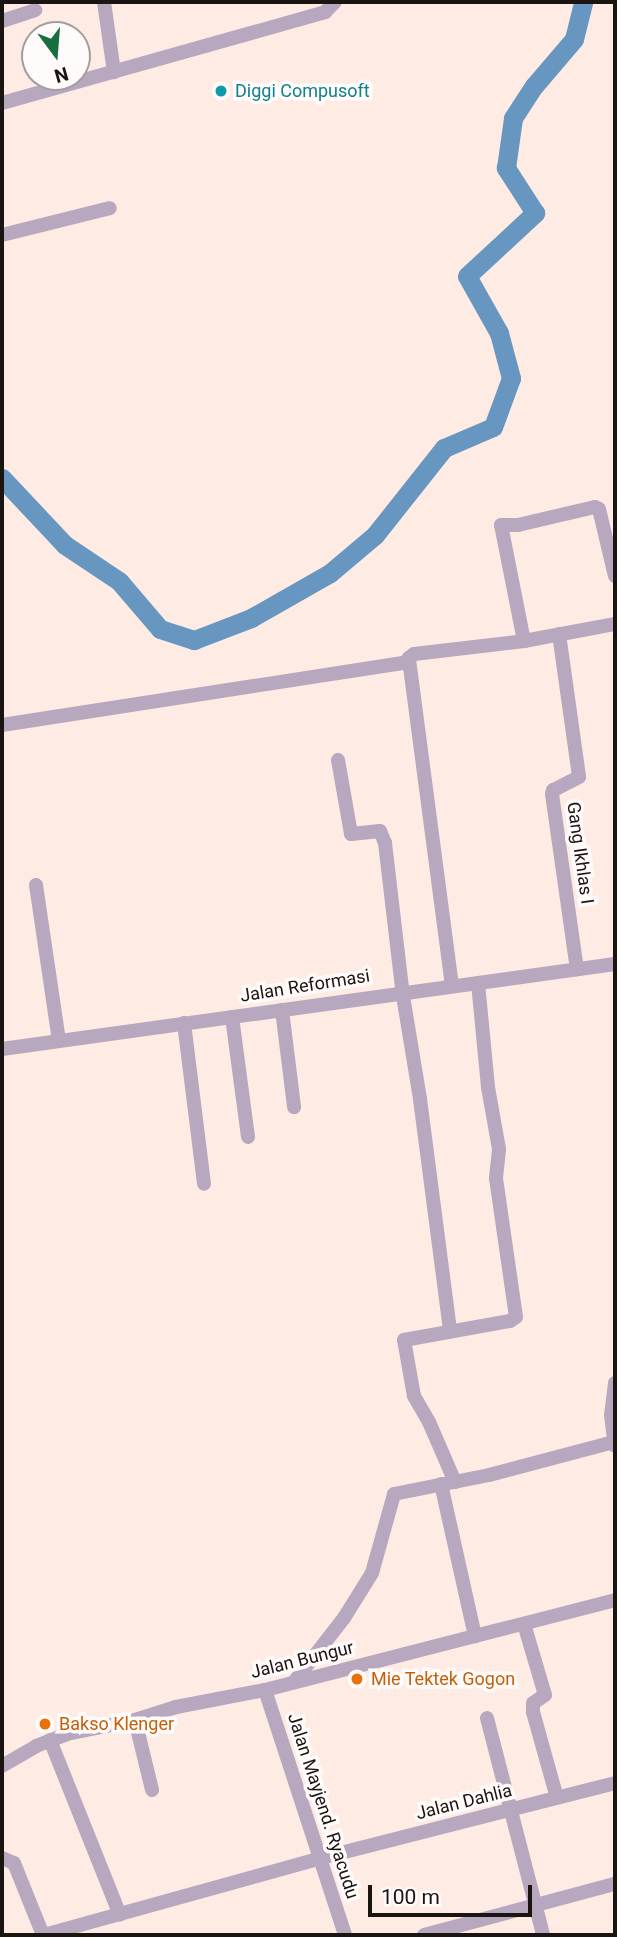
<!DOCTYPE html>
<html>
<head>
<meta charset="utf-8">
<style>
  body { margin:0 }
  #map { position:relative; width:617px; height:1937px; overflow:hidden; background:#fdebe4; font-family:Roboto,sans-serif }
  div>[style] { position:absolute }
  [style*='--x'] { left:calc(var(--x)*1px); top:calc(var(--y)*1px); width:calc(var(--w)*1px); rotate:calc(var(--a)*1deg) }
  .river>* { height:19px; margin:-9.5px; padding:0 9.5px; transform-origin:9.5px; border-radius:9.5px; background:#6796c0 }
  .minor>* { height:14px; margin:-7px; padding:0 7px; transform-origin:7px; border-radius:7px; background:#b7a8bf }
  .dots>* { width:19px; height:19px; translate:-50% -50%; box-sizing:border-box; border:4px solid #fffbfa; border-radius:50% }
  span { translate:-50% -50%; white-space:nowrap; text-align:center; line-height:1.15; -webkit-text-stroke:7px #fffbfa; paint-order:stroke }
  .culture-label { font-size:18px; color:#0d838f }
  .left { translate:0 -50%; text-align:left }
  .street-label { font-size:18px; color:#1b1512 }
  .food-label { font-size:18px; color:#c56008 }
  .frame { position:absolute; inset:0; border:4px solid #1b1512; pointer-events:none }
  .north { position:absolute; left:21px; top:21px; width:70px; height:70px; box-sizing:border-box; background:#fffbfa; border:2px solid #a49f9d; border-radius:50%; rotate:164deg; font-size:19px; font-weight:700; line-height:28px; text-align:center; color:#1b1512 }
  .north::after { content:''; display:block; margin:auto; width:24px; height:32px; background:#196e40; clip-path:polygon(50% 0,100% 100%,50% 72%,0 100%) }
  .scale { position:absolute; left:368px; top:1885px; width:164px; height:32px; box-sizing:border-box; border:4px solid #1b1512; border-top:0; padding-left:9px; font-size:21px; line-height:24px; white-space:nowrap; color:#1b1512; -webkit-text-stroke:5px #fffbfa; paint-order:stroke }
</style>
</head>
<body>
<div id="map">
  <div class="river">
    <i style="--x:2;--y:478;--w:92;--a:46.8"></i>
    <i style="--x:65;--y:545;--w:65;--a:33.7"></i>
    <i style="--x:119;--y:581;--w:63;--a:49.5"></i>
    <i style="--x:160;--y:629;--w:36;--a:18"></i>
    <i style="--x:194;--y:640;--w:61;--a:-21.1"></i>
    <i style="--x:251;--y:618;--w:91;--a:-29.7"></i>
    <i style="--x:330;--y:573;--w:59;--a:-40.2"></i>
    <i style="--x:375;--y:535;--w:111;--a:-51.6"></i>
    <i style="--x:444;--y:448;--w:53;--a:-23.2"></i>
    <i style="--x:493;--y:427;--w:52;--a:-69.8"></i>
    <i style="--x:511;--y:378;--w:47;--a:-104.9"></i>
    <i style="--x:499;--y:333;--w:65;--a:-119.3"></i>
    <i style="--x:467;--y:276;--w:93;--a:-42.8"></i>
    <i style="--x:535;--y:213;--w:54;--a:-122.8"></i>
    <i style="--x:506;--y:168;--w:50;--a:-82"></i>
    <i style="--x:513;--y:118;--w:38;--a:-57"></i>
    <i style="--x:534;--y:86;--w:62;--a:-49.6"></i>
    <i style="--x:574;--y:39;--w:38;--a:-76"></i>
  </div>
  <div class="minor">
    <i style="--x:104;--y:2;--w:71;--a:81.9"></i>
    <i style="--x:2;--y:21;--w:35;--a:-18"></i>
    <i style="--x:2;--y:103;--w:336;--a:-15.7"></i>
    <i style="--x:325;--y:12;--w:14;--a:-45"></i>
    <i style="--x:2;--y:235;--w:111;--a:-14"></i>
    <i style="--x:559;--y:634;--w:144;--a:82"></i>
    <i style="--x:579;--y:777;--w:29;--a:153"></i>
    <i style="--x:553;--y:790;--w:4;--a:104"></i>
    <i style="--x:552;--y:794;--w:177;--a:81.9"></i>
    <i style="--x:524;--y:641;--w:118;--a:-101.2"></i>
    <i style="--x:501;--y:525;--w:17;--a:0"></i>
    <i style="--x:518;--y:525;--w:79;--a:-13.2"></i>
    <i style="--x:595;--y:507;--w:4;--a:27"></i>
    <i style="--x:599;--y:509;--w:69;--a:76.6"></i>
    <i style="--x:2;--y:725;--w:412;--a:-8.8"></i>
    <i style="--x:338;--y:760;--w:75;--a:80"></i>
    <i style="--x:351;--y:834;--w:29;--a:-6"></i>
    <i style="--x:380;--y:831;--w:13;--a:67"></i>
    <i style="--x:385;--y:843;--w:154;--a:83.3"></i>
    <i style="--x:403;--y:996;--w:104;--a:80.6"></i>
    <i style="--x:420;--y:1099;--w:234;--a:82.6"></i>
    <i style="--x:36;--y:885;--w:157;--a:81.6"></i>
    <i style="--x:452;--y:986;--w:331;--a:-97.5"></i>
    <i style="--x:409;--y:658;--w:6;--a:-39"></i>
    <i style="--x:414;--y:654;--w:111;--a:-6.7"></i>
    <i style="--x:524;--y:641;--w:93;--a:-10.6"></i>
    <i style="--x:282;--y:1010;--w:98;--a:82.9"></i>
    <i style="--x:232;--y:1017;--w:121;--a:82.4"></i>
    <i style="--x:184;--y:1023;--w:162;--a:82.9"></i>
    <i style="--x:2;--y:1049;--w:619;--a:-7.89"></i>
    <i style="--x:615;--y:1383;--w:32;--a:97"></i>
    <i style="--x:611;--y:1415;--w:31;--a:83"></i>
    <i style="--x:455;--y:1482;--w:65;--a:-113.4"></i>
    <i style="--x:429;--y:1422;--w:30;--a:-120"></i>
    <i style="--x:414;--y:1396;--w:57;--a:-100.1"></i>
    <i style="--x:404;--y:1340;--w:108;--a:-10.2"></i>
    <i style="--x:510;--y:1321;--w:7;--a:-34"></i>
    <i style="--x:516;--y:1317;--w:140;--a:-98.2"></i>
    <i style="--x:496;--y:1178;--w:29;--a:-84"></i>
    <i style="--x:499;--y:1149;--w:63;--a:-100.1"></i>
    <i style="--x:488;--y:1087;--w:104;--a:-95.5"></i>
    <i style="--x:441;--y:1484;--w:156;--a:77.4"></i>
    <i style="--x:524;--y:1624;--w:74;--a:73.5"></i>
    <i style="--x:545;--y:1695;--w:14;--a:146"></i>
    <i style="--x:533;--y:1703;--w:9;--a:90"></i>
    <i style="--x:533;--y:1712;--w:89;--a:74.4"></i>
    <i style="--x:294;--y:1682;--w:81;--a:-52"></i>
    <i style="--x:344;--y:1618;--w:53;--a:-58.1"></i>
    <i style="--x:372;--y:1573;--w:82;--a:-74.4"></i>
    <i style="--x:394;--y:1494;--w:97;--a:-11.3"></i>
    <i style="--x:489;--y:1475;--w:129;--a:-14.8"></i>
    <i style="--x:265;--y:1690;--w:258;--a:71.9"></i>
    <i style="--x:487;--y:1718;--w:224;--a:75.5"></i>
    <i style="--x:135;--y:1720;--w:72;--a:76.3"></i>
    <i style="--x:50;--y:1740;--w:188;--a:68.2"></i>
    <i style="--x:2;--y:1766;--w:39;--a:-30"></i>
    <i style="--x:36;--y:1746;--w:33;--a:-21"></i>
    <i style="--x:67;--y:1734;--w:69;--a:-11.6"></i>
    <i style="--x:135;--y:1720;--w:43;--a:-17.6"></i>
    <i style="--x:176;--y:1707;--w:91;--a:-10.8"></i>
    <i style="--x:265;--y:1690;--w:361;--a:-14.4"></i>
    <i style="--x:2;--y:1858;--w:13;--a:23"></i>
    <i style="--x:14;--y:1863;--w:78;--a:68.1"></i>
    <i style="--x:44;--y:1935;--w:288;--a:-15.5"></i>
    <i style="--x:321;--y:1858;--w:303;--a:-14.3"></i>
    <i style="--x:424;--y:1935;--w:198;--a:-15"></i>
  </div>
  <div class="dots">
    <i style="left:221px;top:91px;background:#0f9aa8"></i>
    <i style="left:357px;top:1679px;background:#e8710a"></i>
    <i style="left:45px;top:1724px;background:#e8710a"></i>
  </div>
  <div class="culture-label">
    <span class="left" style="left:235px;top:91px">Diggi Compusoft</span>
  </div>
  <div class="street-label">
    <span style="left:580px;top:853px;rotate:82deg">Gang Ikhlas I</span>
    <span style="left:305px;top:986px;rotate:-9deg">Jalan Reformasi</span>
    <span style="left:302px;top:1660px;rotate:-14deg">Jalan Bungur</span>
    <span style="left:464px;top:1802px;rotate:-14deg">Jalan Dahlia</span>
    <span style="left:323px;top:1806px;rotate:72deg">Jalan Mayjend. Ryacudu</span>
  </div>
  <div class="food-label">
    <span class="left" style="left:371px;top:1679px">Mie Tektek Gogon</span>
    <span class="left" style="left:59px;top:1724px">Bakso Klenger</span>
  </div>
  <div class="frame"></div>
  <div class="north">N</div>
  <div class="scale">100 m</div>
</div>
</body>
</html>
